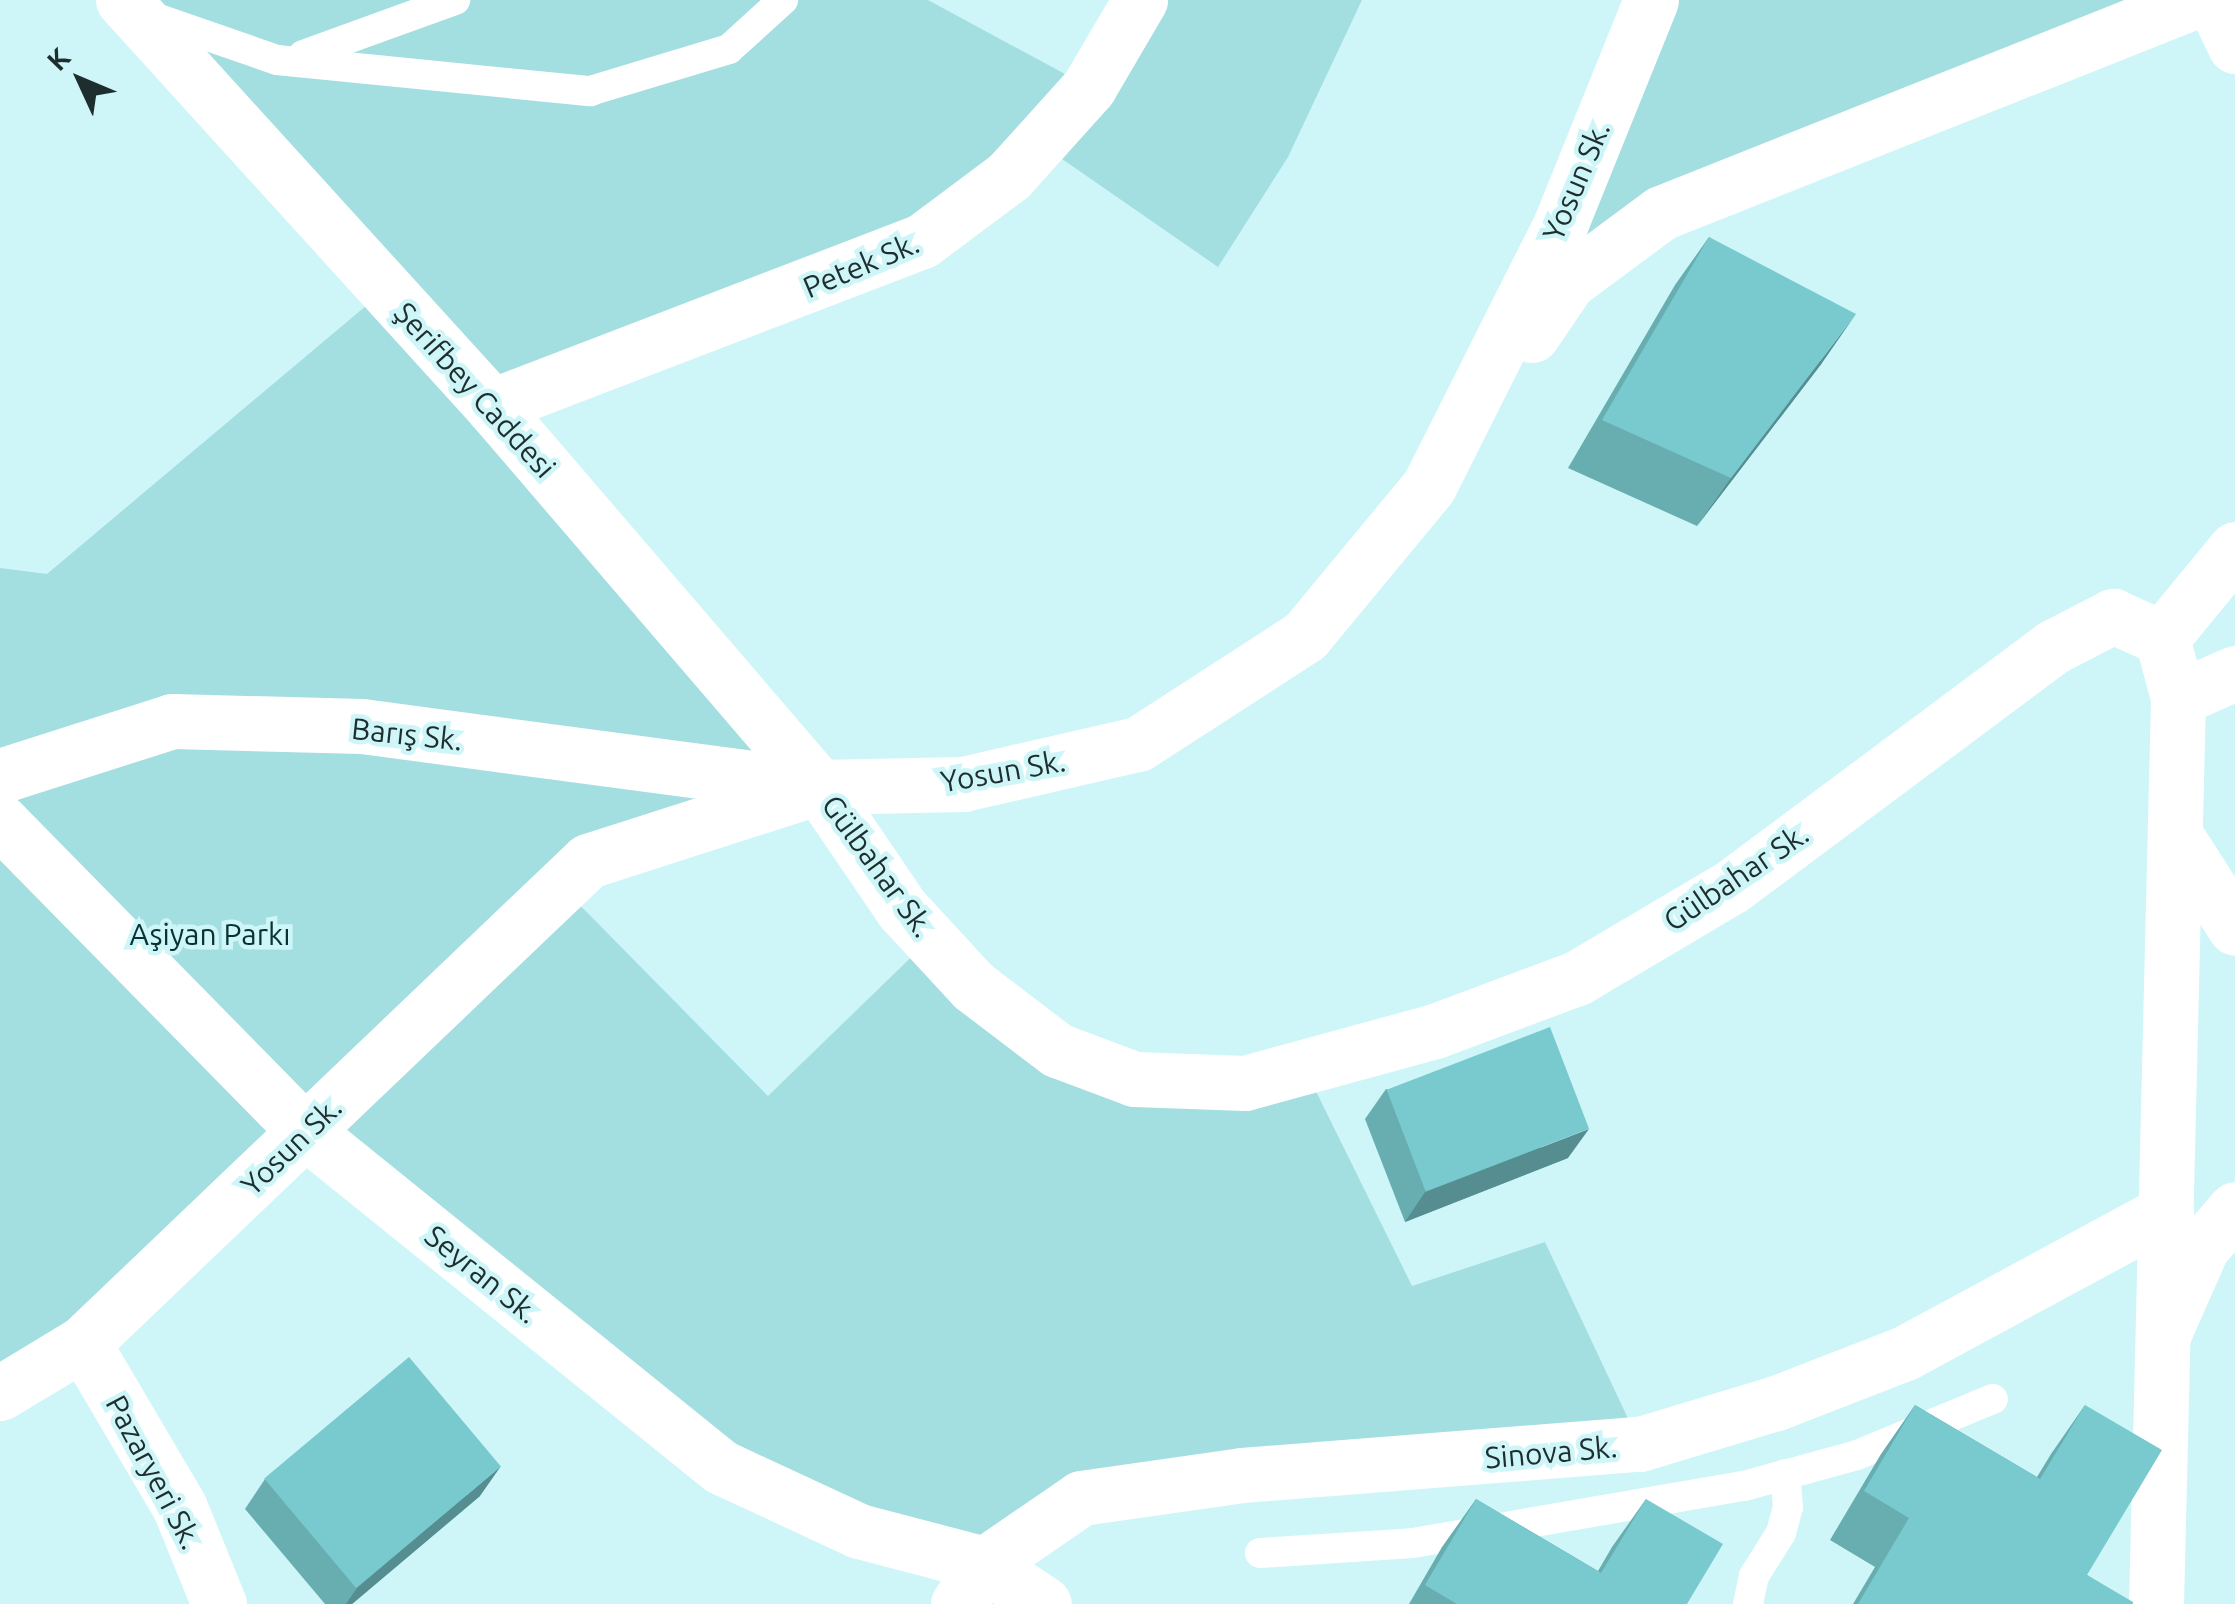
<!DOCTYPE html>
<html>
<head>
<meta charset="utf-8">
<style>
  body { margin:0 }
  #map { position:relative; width:2235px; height:1604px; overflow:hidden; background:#cef6f8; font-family:Ubuntu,sans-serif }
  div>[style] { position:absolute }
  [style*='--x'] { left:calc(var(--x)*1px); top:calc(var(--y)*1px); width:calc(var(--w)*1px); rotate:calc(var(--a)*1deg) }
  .green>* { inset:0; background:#a3dee1 }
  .lane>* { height:30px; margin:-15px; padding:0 15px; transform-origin:15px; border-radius:15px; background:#fff }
  .street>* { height:55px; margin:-27.5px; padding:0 27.5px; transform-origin:27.5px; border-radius:27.5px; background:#fff }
  .secondary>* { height:55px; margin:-27.5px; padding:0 27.5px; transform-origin:27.5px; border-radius:27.5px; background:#fff }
  .wall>* { inset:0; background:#68aeb1 }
  .shaded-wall>* { inset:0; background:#558d90 }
  .building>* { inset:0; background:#79cace; transform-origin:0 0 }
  span { translate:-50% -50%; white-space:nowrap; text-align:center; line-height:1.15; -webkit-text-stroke:9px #cef6f8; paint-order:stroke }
  .street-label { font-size:30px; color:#1e2e2e }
  .park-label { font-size:30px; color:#083133 }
  .north { position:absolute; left:30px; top:30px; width:100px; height:100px; -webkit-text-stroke:8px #cef6f8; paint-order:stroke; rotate:314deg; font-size:28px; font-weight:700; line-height:40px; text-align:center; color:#1e2e2e }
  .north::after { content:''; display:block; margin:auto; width:35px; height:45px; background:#1e2e2e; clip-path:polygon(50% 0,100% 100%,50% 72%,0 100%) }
</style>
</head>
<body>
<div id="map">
  <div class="green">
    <i style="clip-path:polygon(160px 0,928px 0,1089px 87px,1140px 0,1362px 0,1288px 157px,1218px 267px,1039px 143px,1009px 176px,493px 406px,819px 787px,562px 887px,768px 1096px,930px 939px,1057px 1050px,1304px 1067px,1412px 1286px,1545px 1242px,1640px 1444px,1081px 1498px,985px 1564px,721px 1467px,306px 1132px,0 1393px,0 568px,47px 574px,386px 289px,134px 11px)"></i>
    <i style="clip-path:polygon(1651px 0,2197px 0,1568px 282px)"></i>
  </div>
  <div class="lane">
    <i style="--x:150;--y:16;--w:134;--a:19.1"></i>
    <i style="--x:277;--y:60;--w:315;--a:5.7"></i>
    <i style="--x:590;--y:91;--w:145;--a:-16.8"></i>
    <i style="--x:729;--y:49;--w:73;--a:-42.2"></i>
    <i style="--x:303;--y:55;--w:162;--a:-19.9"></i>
    <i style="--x:1260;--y:1553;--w:153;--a:-3.7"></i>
    <i style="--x:1413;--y:1543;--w:336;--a:-9.8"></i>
    <i style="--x:1744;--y:1486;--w:117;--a:-15.3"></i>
    <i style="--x:1857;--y:1455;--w:147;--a:-22.4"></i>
    <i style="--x:1748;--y:1604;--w:29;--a:-78"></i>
    <i style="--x:1754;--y:1576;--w:51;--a:-57.9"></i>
    <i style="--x:1781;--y:1533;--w:27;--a:-75"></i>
    <i style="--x:1788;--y:1507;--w:33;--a:-95"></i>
  </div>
  <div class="street">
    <i style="--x:2213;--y:0;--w:51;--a:64.4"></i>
    <i style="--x:1532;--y:335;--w:64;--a:-55.8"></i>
    <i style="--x:1568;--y:282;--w:116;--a:-36.6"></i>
    <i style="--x:1661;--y:213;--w:577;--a:-21.67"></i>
    <i style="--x:492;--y:406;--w:461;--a:-21"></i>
    <i style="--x:922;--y:241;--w:109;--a:-36.8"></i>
    <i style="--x:1009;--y:176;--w:120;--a:-48"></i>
    <i style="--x:1089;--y:87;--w:101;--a:-59.6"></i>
    <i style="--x:2162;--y:638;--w:115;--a:-50.6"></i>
    <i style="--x:2178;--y:698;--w:62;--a:-23.7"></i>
    <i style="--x:819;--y:787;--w:144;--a:-1.2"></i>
    <i style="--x:963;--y:784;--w:180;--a:-12.9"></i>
    <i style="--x:1138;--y:744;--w:199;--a:-32.9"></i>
    <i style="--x:1305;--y:636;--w:195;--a:-50.4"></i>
    <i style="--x:1429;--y:486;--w:294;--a:-63.3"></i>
    <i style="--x:1561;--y:223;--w:240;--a:-68"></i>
    <i style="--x:0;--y:821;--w:436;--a:45.5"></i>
    <i style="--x:306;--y:1132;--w:533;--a:38.91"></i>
    <i style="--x:721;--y:1467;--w:152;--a:24.9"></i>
    <i style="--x:859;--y:1531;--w:130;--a:14.7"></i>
    <i style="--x:985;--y:1564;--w:71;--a:34.1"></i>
    <i style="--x:2176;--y:836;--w:109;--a:57.3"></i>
    <i style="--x:2164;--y:1333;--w:94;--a:-66.2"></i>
    <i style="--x:2202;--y:1247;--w:50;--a:-49"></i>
    <i style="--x:83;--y:1343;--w:191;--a:59.5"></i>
    <i style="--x:180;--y:1508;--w:104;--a:67.9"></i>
    <i style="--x:958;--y:1604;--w:48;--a:-56"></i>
    <i style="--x:985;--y:1564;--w:116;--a:-34.5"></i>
    <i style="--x:1081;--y:1498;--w:163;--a:-8.1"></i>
    <i style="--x:1242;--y:1475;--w:399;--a:-4.5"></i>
    <i style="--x:1640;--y:1444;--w:142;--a:-16.8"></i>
    <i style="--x:1776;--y:1403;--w:138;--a:-21.2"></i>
    <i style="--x:1905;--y:1353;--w:297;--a:-28.4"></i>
  </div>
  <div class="secondary">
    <i style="--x:123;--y:0;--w:549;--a:47.73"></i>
    <i style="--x:492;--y:406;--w:502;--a:49.36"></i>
    <i style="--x:819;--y:787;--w:148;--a:55.8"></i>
    <i style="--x:902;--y:909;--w:105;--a:47.3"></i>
    <i style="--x:973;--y:986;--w:106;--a:37.3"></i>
    <i style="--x:1057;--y:1050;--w:82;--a:20.6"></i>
    <i style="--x:1134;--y:1079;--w:111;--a:2.1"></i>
    <i style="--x:1245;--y:1083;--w:197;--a:-15.3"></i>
    <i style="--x:1435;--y:1031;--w:152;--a:-20.5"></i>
    <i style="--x:1577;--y:978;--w:179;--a:-30.6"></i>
    <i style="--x:1731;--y:887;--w:402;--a:-36.7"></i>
    <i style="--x:2053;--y:647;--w:68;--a:-27.3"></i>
    <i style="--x:2113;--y:616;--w:54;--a:24.2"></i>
    <i style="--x:2162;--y:638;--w:62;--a:75.1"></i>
    <i style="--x:2178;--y:698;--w:906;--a:91.39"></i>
    <i style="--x:0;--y:776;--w:181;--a:-17.7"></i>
    <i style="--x:172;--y:721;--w:190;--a:1.5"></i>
    <i style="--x:362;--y:726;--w:448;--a:7.6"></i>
    <i style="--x:0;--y:1393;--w:97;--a:-31.1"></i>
    <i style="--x:83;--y:1343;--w:698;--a:-43.67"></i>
    <i style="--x:588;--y:861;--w:243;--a:-17.8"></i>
  </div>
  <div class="wall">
    <i style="clip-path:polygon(1709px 237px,1822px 363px,1697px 526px,1568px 468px,1675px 285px)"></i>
    <i style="clip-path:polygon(1386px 1089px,1568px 1158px,1405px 1222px,1365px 1119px)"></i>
    <i style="clip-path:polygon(1915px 1405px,2037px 1477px,2051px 1454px,2085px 1405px,2087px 1575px,2133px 1604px,1853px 1604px,1875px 1567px,1830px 1540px,1881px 1454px)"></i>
    <i style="clip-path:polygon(265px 1479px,480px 1496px,352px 1604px,325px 1604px,245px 1509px)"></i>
    <i style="clip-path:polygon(1476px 1499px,1598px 1571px,1612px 1547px,1646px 1499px,1687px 1604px,1409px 1604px,1442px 1547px)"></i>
  </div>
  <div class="shaded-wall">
    <i style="clip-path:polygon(1856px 314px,1822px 363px,1697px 526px,1731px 478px)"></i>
    <i style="clip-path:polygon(1589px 1129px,1568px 1158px,1405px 1222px,1425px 1192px)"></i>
    <i style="clip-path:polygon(501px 1466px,480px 1496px,352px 1604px,346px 1604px,357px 1588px)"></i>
  </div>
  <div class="building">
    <i style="clip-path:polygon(1709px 237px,1856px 314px,1731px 478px,1602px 420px)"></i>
    <i style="left:1550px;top:1027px;width:109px;height:175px;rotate:69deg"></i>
    <i style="left:409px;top:1357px;width:143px;height:189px;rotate:50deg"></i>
    <i style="clip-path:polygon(1915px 1405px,2040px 1479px,2085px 1405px,2162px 1450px,2087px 1575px,2133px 1602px,2133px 1604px,1858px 1604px,1909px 1518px,1864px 1491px)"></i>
    <i style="clip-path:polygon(1476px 1499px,1601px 1573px,1646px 1499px,1723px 1544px,1687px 1604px,1457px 1604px,1425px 1585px)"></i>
  </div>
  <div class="street-label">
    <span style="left:1576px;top:181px;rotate:-67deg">Yosun Sk.</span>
    <span style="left:861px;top:265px;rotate:-23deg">Petek Sk.</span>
    <span style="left:475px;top:390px;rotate:48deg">Şerifbey Caddesi</span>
    <span style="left:407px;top:734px;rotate:6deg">Barış Sk.</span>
    <span style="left:1003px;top:771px;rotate:-10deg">Yosun Sk.</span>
    <span style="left:878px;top:866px;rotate:54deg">Gülbahar Sk.</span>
    <span style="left:1736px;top:877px;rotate:-34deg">Gülbahar Sk.</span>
    <span style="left:291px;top:1146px;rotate:-44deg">Yosun Sk.</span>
    <span style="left:482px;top:1274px;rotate:39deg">Seyran Sk.</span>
    <span style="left:1551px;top:1452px;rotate:-5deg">Sinova Sk.</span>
    <span style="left:154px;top:1472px;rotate:62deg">Pazaryeri Sk.</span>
  </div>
  <div class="park-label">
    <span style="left:210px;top:934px">Aşiyan Parkı</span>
  </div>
  <div class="north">K</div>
</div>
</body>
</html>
